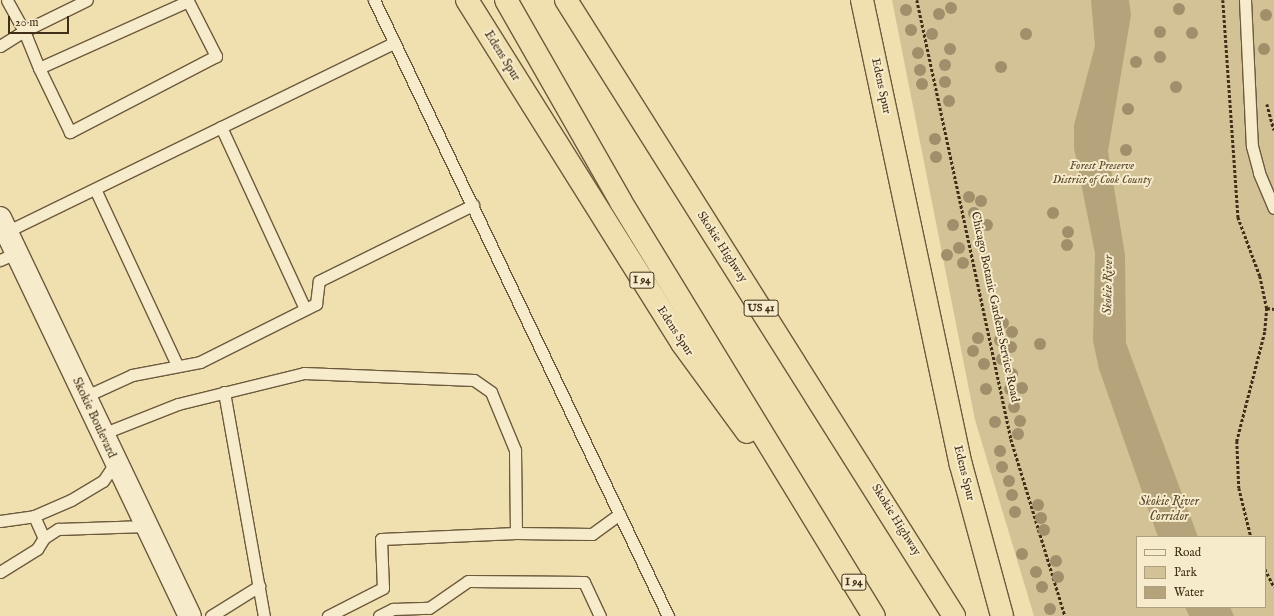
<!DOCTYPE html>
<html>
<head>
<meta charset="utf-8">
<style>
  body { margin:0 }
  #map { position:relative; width:1274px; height:616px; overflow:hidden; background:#f1e0af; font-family:"IM FELL English",serif }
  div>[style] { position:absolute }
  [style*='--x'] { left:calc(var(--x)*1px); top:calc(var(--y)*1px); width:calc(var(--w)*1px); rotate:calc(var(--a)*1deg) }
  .green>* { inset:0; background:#d3c295 }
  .water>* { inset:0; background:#b5a37c }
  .path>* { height:2.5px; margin-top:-1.25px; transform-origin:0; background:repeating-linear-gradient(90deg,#412e18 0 3px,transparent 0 5px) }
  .roads { filter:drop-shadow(1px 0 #6d5a3e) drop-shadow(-1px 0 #6d5a3e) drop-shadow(0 1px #6d5a3e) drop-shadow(0 -1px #6d5a3e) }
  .service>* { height:11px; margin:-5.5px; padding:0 5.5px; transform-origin:5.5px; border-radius:5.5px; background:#f6ebcb }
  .secondary>* { height:22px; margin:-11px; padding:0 11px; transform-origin:11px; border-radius:11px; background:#f6ebcb }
  .motorway>* { height:22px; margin:-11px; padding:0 11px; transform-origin:11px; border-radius:11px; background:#f1e0af }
  .trees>* { width:12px; height:12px; margin:-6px; border-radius:50%; background:#a08f6a }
  span { translate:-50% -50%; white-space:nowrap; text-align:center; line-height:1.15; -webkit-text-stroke:4px #f6ebcb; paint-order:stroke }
  .shield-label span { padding:1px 3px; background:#f6ebcb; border:1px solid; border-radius:3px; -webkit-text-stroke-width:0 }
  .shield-label { font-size:11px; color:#412e18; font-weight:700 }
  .street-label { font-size:12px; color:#412e18 }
  .park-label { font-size:12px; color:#5e4c31; font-style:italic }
  .water-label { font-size:13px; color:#5e4b31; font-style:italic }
  .legend { position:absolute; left:1136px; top:536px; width:130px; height:72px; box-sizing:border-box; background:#f6ebcb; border:1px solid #ae9f83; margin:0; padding:5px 7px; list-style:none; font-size:12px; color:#412e18 }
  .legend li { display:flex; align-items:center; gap:8px; height:20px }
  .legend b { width:20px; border:1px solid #ae9f83 }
  .scale { position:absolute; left:8px; top:16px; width:61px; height:18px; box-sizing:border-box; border:2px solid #412e18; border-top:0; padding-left:5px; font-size:12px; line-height:14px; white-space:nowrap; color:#412e18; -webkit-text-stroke:3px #f6ebcb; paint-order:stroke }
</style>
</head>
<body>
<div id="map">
  <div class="green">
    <i style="clip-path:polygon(evenodd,892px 0,1274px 0,1274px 616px,1034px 616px,975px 420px,892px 0,1137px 537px,1265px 537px,1265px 607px,1137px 607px,1137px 537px)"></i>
  </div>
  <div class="water">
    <i style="clip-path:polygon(1091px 0,1129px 0,1131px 15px,1108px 151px,1125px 255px,1126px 343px,1198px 537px,1158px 537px,1099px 369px,1093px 341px,1095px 253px,1074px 148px,1074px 125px,1095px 46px)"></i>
    <i style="clip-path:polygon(1185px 607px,1230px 607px,1234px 616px,1189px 616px)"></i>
  </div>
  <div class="path">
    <i style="--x:917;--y:0;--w:449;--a:77.9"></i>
    <i style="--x:1011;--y:439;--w:185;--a:73"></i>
    <i style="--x:1223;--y:0;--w:218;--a:86"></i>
    <i style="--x:1238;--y:217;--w:63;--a:69.6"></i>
    <i style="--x:1260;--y:276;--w:33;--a:78"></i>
    <i style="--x:1267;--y:308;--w:24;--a:95"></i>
    <i style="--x:1265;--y:332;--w:113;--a:104.4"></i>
    <i style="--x:1237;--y:441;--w:47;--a:87.6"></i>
    <i style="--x:1239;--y:488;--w:50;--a:76.2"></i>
    <i style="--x:1267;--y:104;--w:27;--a:75"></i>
    <i style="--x:1267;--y:308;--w:7;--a:8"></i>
    <i style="--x:1265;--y:569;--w:20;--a:63"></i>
  </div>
  <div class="roads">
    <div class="service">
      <i style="--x:374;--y:0;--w:683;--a:64.49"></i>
      <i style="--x:1245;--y:0;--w:146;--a:87.3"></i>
      <i style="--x:1252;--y:146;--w:28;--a:75"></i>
      <i style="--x:1259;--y:173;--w:38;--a:67"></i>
      <i style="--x:0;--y:46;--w:28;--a:-32"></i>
      <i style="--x:24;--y:31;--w:35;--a:-119"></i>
      <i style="--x:39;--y:68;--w:163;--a:-24.2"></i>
      <i style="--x:188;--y:1;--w:62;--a:63"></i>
      <i style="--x:216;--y:56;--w:165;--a:152.5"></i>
      <i style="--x:70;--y:132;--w:71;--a:-115.8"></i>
      <i style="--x:39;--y:68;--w:40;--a:-112"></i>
      <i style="--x:24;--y:31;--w:70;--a:-26.2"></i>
      <i style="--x:221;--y:127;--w:200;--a:65.2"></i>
      <i style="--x:95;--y:189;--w:194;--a:65"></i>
      <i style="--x:6;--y:232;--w:432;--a:-26"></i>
      <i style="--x:0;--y:260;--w:17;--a:-24"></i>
      <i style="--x:224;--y:392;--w:228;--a:79.9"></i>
      <i style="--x:84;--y:397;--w:53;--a:-24.6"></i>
      <i style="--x:132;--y:375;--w:69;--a:-10.8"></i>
      <i style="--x:200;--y:362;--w:130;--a:-26.6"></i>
      <i style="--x:316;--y:304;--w:23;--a:-83"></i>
      <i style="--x:319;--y:281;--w:172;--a:-26.3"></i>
      <i style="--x:102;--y:434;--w:82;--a:-21.5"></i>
      <i style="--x:178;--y:404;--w:130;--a:-13.8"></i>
      <i style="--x:304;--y:373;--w:170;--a:2.4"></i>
      <i style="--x:474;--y:380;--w:21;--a:35"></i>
      <i style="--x:491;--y:392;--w:63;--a:67.5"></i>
      <i style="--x:515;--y:450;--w:83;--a:89.3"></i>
      <i style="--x:516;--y:533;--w:135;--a:177.5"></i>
      <i style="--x:381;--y:539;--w:49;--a:87.7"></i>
      <i style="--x:383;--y:588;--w:62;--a:153"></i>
      <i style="--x:34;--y:516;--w:24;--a:66"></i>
      <i style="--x:0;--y:521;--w:34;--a:-8"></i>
      <i style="--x:34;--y:516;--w:40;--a:-23.4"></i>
      <i style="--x:71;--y:500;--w:37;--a:-31"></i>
      <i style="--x:103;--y:481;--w:22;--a:-56"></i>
      <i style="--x:516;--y:533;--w:76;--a:0.8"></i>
      <i style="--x:592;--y:534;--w:34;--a:-36"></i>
      <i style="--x:0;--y:572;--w:44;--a:-31.9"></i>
      <i style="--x:37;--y:549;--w:13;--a:-58"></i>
      <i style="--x:44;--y:538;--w:17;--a:-33"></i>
      <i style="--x:58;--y:529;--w:88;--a:-2"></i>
      <i style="--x:211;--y:616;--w:57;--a:-32"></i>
      <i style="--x:379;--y:616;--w:16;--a:-27"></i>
      <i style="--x:393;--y:609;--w:36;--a:-2"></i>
      <i style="--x:429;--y:608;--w:47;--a:-34.7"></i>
      <i style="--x:468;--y:581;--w:116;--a:0.5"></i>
      <i style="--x:584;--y:582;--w:38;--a:65"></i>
    </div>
    <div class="secondary">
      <i style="--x:0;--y:218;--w:441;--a:64.5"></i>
    </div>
    <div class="motorway">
      <i style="--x:467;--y:0;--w:405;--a:57.9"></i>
      <i style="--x:682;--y:343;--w:110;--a:53.9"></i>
      <i style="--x:506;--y:0;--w:232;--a:60.3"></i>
      <i style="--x:621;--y:202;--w:485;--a:58.6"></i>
      <i style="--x:566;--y:0;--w:728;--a:57.79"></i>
      <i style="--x:862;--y:0;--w:475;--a:78"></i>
      <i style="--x:961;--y:465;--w:156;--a:74.8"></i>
    </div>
  </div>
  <div class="trees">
    <i style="left:951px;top:8px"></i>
    <i style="left:1179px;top:9px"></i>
    <i style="left:906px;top:10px"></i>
    <i style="left:939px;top:14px"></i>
    <i style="left:1266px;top:15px"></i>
    <i style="left:911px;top:30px"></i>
    <i style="left:1160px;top:32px"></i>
    <i style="left:1192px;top:33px"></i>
    <i style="left:932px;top:34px"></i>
    <i style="left:1026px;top:34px"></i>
    <i style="left:950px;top:49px"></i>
    <i style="left:1264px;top:49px"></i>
    <i style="left:918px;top:53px"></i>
    <i style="left:1160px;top:57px"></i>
    <i style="left:1136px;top:62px"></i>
    <i style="left:945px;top:65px"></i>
    <i style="left:1001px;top:67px"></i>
    <i style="left:920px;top:70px"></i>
    <i style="left:945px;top:82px"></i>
    <i style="left:922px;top:84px"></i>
    <i style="left:1176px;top:87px"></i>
    <i style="left:949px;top:101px"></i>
    <i style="left:1128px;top:109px"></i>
    <i style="left:935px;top:139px"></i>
    <i style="left:1126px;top:150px"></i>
    <i style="left:936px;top:157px"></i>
    <i style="left:969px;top:197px"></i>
    <i style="left:981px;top:201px"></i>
    <i style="left:974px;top:213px"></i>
    <i style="left:1053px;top:213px"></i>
    <i style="left:953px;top:225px"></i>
    <i style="left:987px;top:225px"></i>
    <i style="left:1068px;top:232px"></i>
    <i style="left:1067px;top:245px"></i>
    <i style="left:959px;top:248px"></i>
    <i style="left:947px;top:255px"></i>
    <i style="left:963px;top:263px"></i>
    <i style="left:1003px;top:323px"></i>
    <i style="left:1012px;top:332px"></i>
    <i style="left:978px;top:338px"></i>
    <i style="left:1000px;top:340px"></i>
    <i style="left:1040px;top:344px"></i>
    <i style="left:1011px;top:347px"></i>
    <i style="left:973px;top:351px"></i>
    <i style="left:1002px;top:359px"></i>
    <i style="left:984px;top:364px"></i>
    <i style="left:1012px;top:374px"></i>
    <i style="left:1022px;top:388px"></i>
    <i style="left:986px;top:389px"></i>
    <i style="left:1010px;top:389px"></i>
    <i style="left:1014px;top:407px"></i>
    <i style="left:1020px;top:421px"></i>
    <i style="left:995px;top:422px"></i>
    <i style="left:1018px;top:434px"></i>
    <i style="left:1000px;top:451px"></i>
    <i style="left:1002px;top:467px"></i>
    <i style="left:1009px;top:481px"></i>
    <i style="left:1012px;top:495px"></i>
    <i style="left:1038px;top:505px"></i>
    <i style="left:1015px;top:512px"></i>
    <i style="left:1041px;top:518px"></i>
    <i style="left:1044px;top:530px"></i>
    <i style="left:1022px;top:554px"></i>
    <i style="left:1056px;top:561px"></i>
    <i style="left:1036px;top:572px"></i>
    <i style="left:1058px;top:577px"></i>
    <i style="left:1042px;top:587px"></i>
    <i style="left:1050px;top:609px"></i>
  </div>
  <div class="shield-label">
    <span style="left:642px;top:280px">I 94</span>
    <span style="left:761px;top:308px">US 41</span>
    <span style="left:854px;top:582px">I 94</span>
  </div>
  <div class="street-label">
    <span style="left:502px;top:56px;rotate:58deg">Edens Spur</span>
    <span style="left:881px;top:86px;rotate:78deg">Edens Spur</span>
    <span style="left:722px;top:247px;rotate:57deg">Skokie Highway</span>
    <span style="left:995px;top:307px;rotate:78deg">Chicago Botanic Gardens Service Road</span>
    <span style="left:675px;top:331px;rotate:57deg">Edens Spur</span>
    <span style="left:94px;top:418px;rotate:65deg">Skokie Boulevard</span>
    <span style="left:964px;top:473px;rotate:76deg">Edens Spur</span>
    <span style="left:896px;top:520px;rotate:58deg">Skokie Highway</span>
  </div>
  <div class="park-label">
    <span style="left:1102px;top:173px">Forest Preserve<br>District of Cook County</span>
  </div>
  <div class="water-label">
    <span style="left:1109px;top:285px;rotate:-89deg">Skokie River</span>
    <span style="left:1169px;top:510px">Skokie River<br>Corridor</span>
  </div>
  <ul class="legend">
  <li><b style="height:5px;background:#f6ebcb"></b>Road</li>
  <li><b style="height:11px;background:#d3c295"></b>Park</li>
  <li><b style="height:11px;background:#b5a37c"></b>Water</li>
  </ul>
  <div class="scale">20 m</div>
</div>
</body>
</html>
